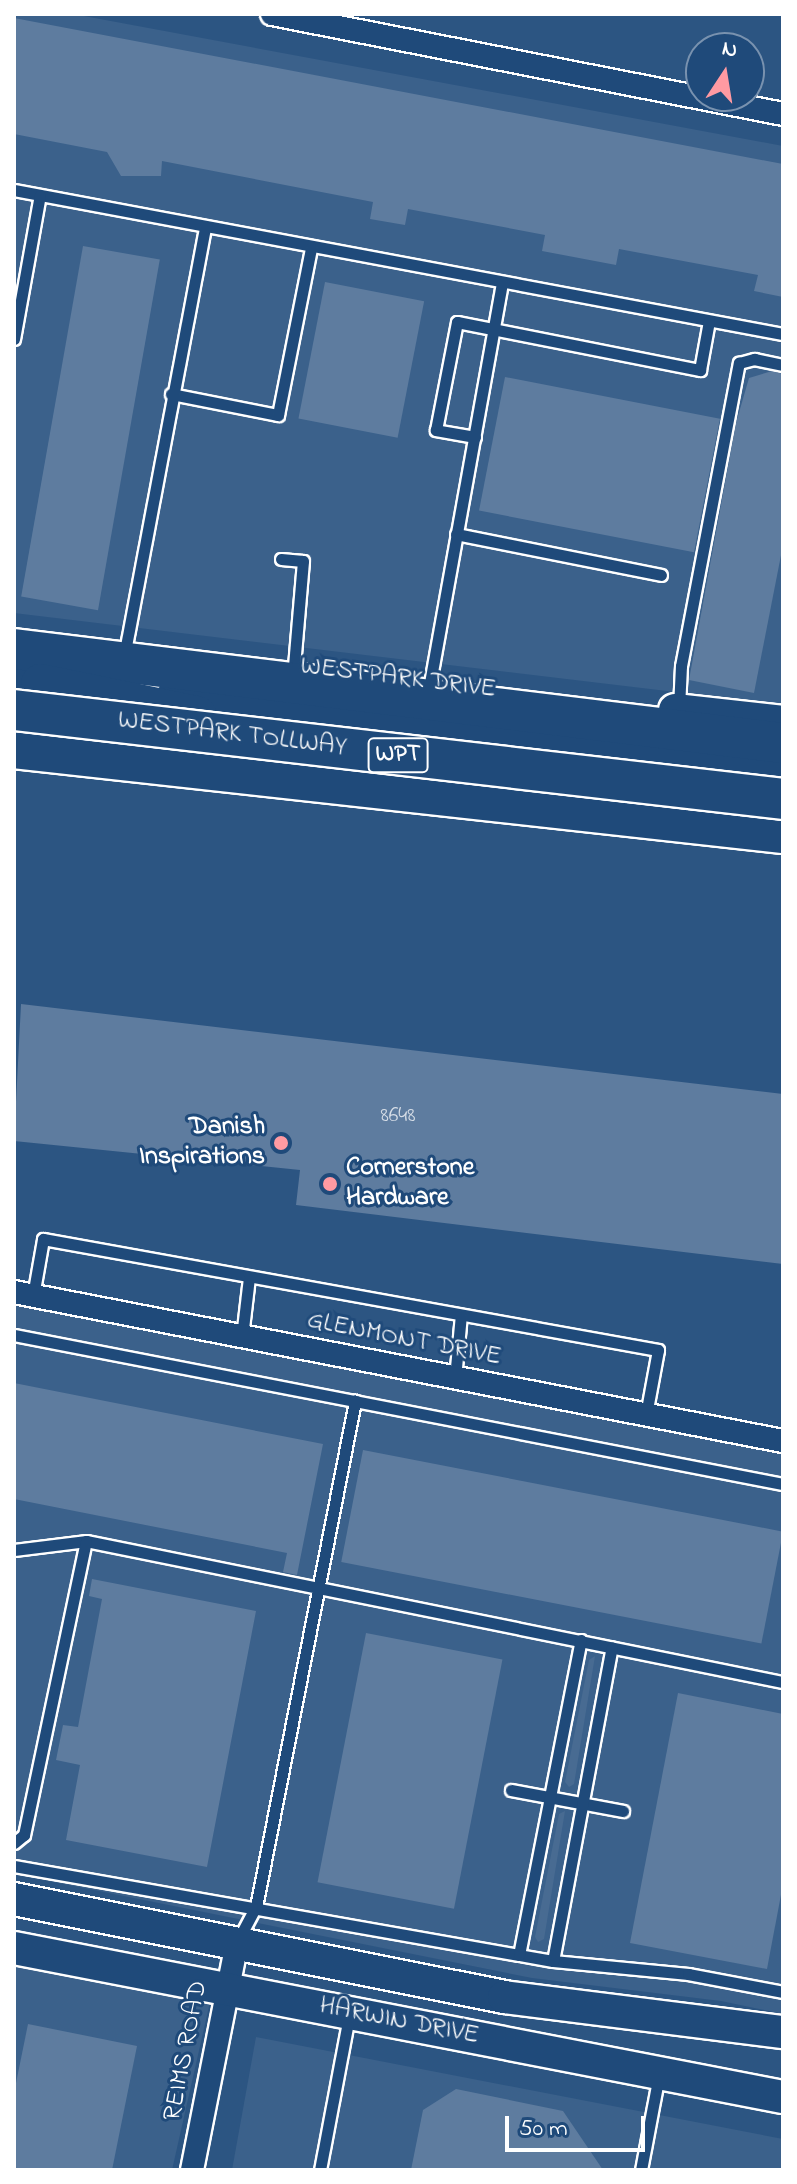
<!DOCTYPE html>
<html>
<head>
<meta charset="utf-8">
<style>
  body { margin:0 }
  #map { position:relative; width:797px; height:2184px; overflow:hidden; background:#2c5582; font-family:"Indie Flower",sans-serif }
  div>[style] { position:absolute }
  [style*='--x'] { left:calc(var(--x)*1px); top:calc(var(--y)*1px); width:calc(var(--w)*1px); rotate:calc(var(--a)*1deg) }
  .built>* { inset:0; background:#3b618b }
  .green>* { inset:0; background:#486b92 }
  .building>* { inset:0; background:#5e7c9f; transform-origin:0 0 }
  .roads { filter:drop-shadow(2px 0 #fff) drop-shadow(-2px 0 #fff) drop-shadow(0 2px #fff) drop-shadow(0 -2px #fff) }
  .service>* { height:11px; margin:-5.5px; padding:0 5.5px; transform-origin:5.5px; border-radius:5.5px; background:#1f4a7a }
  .minor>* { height:22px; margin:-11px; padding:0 11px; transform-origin:11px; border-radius:11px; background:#1f4a7a }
  .secondary>* { height:32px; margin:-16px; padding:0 16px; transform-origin:16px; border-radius:16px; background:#1f4a7a }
  .motorway>* { height:40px; margin:-20px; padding:0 20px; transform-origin:20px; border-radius:20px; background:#1f4a7a }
  .bridges { filter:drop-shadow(2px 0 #fff) drop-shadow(-2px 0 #fff) drop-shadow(0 2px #fff) drop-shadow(0 -2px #fff) }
  .motorway-bridge>* { height:40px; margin:-20px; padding:0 20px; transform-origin:20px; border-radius:20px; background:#1f4a7a }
  .dots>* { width:22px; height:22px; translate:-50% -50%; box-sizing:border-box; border:4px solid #1f4a7a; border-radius:50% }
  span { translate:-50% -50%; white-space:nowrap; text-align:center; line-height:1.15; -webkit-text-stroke:6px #1f4a7a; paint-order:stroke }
  .number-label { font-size:22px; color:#d7dee7 }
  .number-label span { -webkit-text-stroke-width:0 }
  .shield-label span { padding:2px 6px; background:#1f4a7a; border:2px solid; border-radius:6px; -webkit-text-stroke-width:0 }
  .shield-label { font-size:24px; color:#fff; font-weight:700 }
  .street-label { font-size:26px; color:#fff }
  .poi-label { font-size:26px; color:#fff; font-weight:700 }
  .right { translate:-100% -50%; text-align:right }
  .left { translate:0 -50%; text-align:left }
  .frame { position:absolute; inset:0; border:16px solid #fff; pointer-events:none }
  .north { position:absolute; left:685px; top:32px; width:80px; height:80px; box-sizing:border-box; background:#1f4a7a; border:2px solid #7992af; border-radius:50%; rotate:12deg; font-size:22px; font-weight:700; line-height:32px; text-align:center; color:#fff }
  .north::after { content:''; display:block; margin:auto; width:28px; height:36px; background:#ff9aa2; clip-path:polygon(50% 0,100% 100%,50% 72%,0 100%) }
  .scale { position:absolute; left:505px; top:2116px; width:140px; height:36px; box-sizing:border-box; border:4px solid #fff; border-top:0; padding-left:10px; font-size:24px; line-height:28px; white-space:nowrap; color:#fff; -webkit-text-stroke:6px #1f4a7a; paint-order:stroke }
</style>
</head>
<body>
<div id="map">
  <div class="built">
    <i style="clip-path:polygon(14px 14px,73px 14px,783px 146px,783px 711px,667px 691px,14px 613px)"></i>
    <i style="clip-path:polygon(14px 1303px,783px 1454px,783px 2014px,721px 2001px,532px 1978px,14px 1874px)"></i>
    <i style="clip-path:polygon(14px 1959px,212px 1993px,172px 2170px,14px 2170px)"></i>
    <i style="clip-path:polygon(256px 2037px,783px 2139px,783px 2170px,232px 2170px)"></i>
  </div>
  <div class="green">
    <i style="clip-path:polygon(595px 1656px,574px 1784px,569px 1787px,565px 1782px,589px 1660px)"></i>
    <i style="clip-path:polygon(565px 1811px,544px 1939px,538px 1942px,535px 1937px,559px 1814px)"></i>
  </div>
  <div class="building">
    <i style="clip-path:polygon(14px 18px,783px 164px,783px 297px,754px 291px,758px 275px,619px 249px,616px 265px,542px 251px,545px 235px,408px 209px,405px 225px,370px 219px,373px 202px,162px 161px,161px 176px,121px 176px,107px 152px,14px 134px)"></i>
    <i style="left:83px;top:246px;width:78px;height:356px;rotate:10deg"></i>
    <i style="left:325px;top:282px;width:101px;height:139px;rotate:11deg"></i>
    <i style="clip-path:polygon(772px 371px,783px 374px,783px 545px,754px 693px,689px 680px,736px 423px,749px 378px)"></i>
    <i style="left:505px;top:377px;width:219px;height:136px;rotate:11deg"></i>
    <i style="clip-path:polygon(21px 1004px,783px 1094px,783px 1264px,296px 1205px,300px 1170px,14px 1141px)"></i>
    <i style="clip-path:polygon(14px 1383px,323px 1444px,297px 1575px,283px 1572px,287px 1553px,14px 1499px)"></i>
    <i style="left:363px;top:1450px;width:428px;height:114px;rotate:11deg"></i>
    <i style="clip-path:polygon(92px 1579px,256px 1611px,207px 1867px,66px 1840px,80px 1765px,56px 1760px,63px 1725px,78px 1727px,102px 1599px,89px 1596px)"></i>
    <i style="left:366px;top:1633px;width:139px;height:254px;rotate:11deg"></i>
    <i style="clip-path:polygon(678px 1693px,783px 1714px,783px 1884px,767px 1969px,630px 1943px)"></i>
    <i style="clip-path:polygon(28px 2024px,137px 2046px,112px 2170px,14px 2170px,14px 2093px)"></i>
    <i style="clip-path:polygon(456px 2089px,563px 2111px,603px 2170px,411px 2170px,423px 2110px)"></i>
  </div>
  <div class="roads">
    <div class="service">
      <i style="--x:14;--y:190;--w:782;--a:10.61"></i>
      <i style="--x:14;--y:339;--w:146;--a:-79.8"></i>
      <i style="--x:171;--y:394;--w:109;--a:11.1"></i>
      <i style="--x:278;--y:415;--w:170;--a:-78.8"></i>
      <i style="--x:475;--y:437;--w:40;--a:-170"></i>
      <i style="--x:436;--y:430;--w:110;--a:-79"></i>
      <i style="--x:457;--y:322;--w:248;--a:11.2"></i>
      <i style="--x:700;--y:370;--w:50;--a:-79.6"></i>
      <i style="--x:456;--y:534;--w:209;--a:11.3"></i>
      <i style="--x:281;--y:559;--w:22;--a:5"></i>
      <i style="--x:303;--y:561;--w:105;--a:94.9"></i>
      <i style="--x:126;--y:646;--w:427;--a:-79.3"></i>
      <i style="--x:430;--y:683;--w:406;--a:-79.8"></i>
      <i style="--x:679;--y:708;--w:42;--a:-87.3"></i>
      <i style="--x:681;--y:666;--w:309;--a:-79.2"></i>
      <i style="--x:739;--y:363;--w:16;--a:-15"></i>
      <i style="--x:754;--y:359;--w:30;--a:12"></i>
      <i style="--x:33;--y:1296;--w:58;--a:-80"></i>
      <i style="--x:43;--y:1239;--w:625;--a:10.23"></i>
      <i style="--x:658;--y:1350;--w:66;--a:100.5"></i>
      <i style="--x:14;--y:1335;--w:783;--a:10.97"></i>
      <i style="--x:242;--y:1337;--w:60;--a:-83.3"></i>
      <i style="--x:455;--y:1378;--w:63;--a:-84.6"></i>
      <i style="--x:14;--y:1550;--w:73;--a:-7.1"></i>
      <i style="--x:86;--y:1541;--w:711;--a:11.44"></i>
      <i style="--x:511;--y:1790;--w:114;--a:10.6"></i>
      <i style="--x:14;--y:1843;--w:13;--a:-39"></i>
      <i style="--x:24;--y:1835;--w:300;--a:-78.1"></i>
      <i style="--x:14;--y:1866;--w:547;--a:10"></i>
      <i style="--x:553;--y:1961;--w:136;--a:5.5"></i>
      <i style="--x:688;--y:1974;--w:97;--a:10.7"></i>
      <i style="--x:237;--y:1942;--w:40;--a:-62"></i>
      <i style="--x:256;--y:1907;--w:516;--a:-78.93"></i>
      <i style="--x:519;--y:1955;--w:321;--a:-78.9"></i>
      <i style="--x:553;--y:1961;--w:319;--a:-79.4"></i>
      <i style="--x:320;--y:2170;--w:156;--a:-79.3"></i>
      <i style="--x:641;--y:2170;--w:97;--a:-79.3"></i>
    </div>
    <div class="minor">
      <i style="--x:272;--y:14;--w:521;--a:11.07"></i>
      <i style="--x:14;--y:1292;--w:783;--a:10.97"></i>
      <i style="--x:192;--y:2170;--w:232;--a:-78.8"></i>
    </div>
    <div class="secondary">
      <i style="--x:14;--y:681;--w:51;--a:5.6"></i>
      <i style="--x:170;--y:699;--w:617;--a:6.51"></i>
      <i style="--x:675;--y:710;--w:109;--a:6.3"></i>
      <i style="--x:14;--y:1899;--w:500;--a:11.3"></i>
      <i style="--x:504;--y:1997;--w:281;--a:7.2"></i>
      <i style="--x:14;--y:1948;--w:783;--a:10.97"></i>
    </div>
    <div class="motorway">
      <i style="--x:14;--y:649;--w:775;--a:6.97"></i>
      <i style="--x:41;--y:684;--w:159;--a:11.6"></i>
      <i style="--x:14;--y:748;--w:774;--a:6.31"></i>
    </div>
  </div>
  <div class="bridges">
    <div class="motorway-bridge">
      <i style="--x:14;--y:710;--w:774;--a:6.6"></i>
    </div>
  </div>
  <div class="dots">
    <i style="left:281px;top:1143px;background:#ff9aa2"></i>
    <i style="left:330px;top:1184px;background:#ff9aa2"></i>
  </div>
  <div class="number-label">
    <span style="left:398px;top:1117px">8648</span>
  </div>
  <div class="shield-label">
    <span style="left:398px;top:755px">WPT</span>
  </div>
  <div class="street-label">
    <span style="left:398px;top:679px;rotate:7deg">WESTPARK DRIVE</span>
    <span style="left:232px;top:735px;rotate:7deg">WESTPARK TOLLWAY</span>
    <span style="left:404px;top:1340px;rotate:11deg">GLENMONT DRIVE</span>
    <span style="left:399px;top:2022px;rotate:11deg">HARWIN DRIVE</span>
    <span style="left:187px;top:2051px;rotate:-79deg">REIMS ROAD</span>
  </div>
  <div class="poi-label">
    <span class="right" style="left:265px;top:1143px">Danish<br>Inspirations</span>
    <span class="left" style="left:346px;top:1184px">Cornerstone<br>Hardware</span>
  </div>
  <div class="frame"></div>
  <div class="north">N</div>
  <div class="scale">50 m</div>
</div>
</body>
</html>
